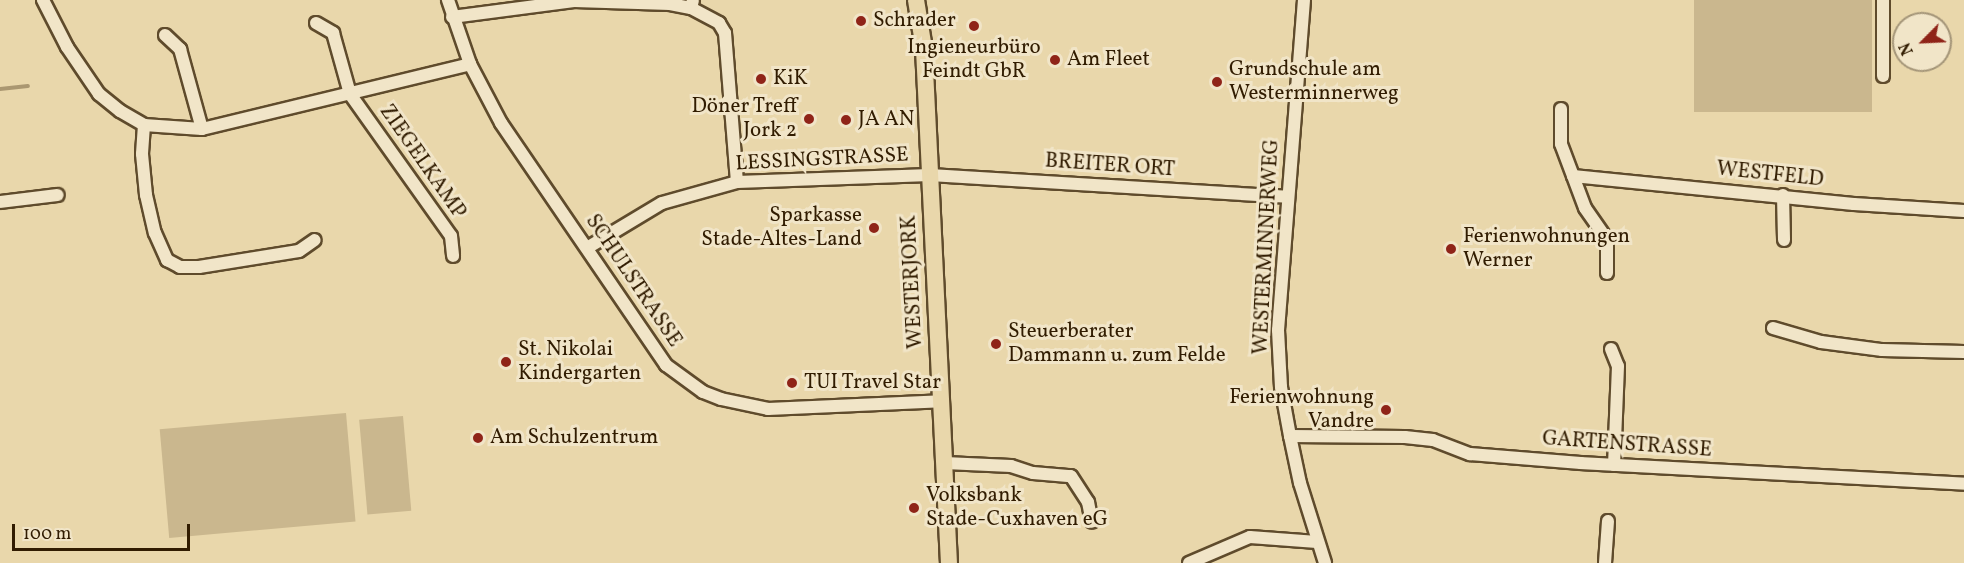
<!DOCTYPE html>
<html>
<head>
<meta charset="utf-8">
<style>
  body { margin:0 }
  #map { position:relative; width:1964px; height:563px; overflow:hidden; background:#e9d7ab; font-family:Vollkorn,serif }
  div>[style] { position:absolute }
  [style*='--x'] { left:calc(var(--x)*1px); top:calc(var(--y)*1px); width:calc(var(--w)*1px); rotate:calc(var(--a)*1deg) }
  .green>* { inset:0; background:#cab78e; transform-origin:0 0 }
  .stream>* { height:4px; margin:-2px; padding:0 2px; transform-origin:2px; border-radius:2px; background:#aa9771 }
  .roads { filter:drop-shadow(2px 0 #5f4b2c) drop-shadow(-2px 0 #5f4b2c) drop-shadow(0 2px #5f4b2c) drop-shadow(0 -2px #5f4b2c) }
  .minor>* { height:12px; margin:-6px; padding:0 6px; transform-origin:6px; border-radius:6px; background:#f1e5c8 }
  .major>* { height:16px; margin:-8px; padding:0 8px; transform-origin:8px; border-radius:8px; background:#e9d7ab }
  .dots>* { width:16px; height:16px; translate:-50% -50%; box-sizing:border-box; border:3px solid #f1e5c8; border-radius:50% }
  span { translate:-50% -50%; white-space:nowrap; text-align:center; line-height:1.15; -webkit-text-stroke:6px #f1e5c8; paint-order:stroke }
  .poi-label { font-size:21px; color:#311c01 }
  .left { translate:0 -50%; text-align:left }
  .right { translate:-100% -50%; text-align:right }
  .street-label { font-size:21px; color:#311c01 }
  .north { position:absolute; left:1892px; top:12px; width:60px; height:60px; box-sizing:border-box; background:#f1e5c8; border:2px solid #a49578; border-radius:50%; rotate:246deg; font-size:16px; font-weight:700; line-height:24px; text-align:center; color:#311c01 }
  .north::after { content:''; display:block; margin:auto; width:21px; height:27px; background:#8f2418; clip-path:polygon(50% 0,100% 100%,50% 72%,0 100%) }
  .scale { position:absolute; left:12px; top:524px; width:178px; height:27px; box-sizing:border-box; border:3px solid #311c01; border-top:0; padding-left:8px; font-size:18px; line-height:21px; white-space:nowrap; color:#311c01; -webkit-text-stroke:4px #f1e5c8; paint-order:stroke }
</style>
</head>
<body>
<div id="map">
  <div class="green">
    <i style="left:1694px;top:0;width:178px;height:112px"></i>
    <i style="left:346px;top:413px;width:109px;height:187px;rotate:85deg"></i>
    <i style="left:403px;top:416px;width:95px;height:44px;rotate:85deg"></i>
  </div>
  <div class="stream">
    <i style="--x:0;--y:89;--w:28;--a:-6"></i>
  </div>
  <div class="roads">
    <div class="minor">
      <i style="--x:43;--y:0;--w:53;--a:62.9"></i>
      <i style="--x:67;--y:47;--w:57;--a:55.8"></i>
      <i style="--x:99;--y:94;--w:27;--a:39"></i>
      <i style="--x:120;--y:111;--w:28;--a:30"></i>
      <i style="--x:144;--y:125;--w:58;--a:3.9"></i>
      <i style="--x:202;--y:129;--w:276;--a:-13.6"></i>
      <i style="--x:448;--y:0;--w:68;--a:71"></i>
      <i style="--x:470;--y:64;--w:67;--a:62.3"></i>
      <i style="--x:501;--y:123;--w:293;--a:55.7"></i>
      <i style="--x:666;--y:365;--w:46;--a:36.1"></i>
      <i style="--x:703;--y:392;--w:19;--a:21"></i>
      <i style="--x:721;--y:399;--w:48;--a:12"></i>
      <i style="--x:768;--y:409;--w:173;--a:-2.6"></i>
      <i style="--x:1304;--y:0;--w:331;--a:94.5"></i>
      <i style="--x:1278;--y:330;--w:57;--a:87"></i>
      <i style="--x:1281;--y:387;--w:50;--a:79.6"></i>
      <i style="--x:1290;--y:436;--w:48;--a:78"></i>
      <i style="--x:1300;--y:483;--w:84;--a:72.6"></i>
      <i style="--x:691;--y:8;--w:32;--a:28"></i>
      <i style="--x:719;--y:23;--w:12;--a:59"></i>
      <i style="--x:725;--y:33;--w:149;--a:85.4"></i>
      <i style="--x:452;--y:17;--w:123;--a:-7.5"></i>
      <i style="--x:574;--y:1;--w:96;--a:1.8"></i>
      <i style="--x:670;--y:4;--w:21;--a:11"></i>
      <i style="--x:691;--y:8;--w:8;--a:-76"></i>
      <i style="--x:316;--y:23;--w:20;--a:30"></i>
      <i style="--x:333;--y:33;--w:63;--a:74.4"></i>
      <i style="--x:350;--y:94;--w:174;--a:54.6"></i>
      <i style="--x:451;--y:236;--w:20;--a:84"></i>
      <i style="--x:165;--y:35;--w:21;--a:43"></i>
      <i style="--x:180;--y:49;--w:83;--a:74.6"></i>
      <i style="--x:1883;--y:76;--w:76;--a:-90"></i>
      <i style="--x:1561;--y:109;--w:35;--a:90"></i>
      <i style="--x:1561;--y:144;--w:68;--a:69.4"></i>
      <i style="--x:1585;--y:208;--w:38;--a:55"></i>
      <i style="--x:1607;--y:239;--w:34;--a:90"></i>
      <i style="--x:144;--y:125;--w:29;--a:94"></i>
      <i style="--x:142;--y:154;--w:41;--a:84.4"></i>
      <i style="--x:146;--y:195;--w:39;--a:77"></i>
      <i style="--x:155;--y:233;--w:30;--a:66"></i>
      <i style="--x:167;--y:260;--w:15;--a:28"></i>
      <i style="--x:180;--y:267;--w:19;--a:0"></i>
      <i style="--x:199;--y:267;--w:101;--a:-9.1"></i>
      <i style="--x:299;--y:251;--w:19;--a:-35"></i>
      <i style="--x:1573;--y:176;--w:282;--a:5.7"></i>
      <i style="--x:1854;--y:204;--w:110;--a:3.6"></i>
      <i style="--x:1783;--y:195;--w:45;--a:88.7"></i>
      <i style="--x:0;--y:202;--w:58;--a:-6.9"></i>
      <i style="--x:587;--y:248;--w:87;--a:-31"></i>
      <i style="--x:662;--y:203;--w:78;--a:-15.6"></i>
      <i style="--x:737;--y:182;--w:193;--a:-2.1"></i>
      <i style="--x:930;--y:175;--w:358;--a:3.5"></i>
      <i style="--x:1773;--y:328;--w:50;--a:16.3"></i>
      <i style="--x:1821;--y:342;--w:62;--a:7.5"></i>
      <i style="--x:1882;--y:350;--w:82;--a:1.4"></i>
      <i style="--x:1611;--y:349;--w:18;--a:68"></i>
      <i style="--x:1618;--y:366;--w:99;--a:92.3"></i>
      <i style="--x:1290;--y:436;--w:115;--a:0.5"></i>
      <i style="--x:1405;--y:437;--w:28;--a:6"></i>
      <i style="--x:1433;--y:440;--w:40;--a:21"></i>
      <i style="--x:1470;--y:454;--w:111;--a:4.6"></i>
      <i style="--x:1581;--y:463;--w:384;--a:3.1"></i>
      <i style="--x:945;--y:463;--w:66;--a:2.6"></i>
      <i style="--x:1011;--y:466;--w:23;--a:18"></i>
      <i style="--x:1033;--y:473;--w:38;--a:5"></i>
      <i style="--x:1071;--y:476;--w:31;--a:57"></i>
      <i style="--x:1088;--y:502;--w:20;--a:79"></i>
      <i style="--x:1189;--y:563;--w:66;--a:-23.1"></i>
      <i style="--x:1250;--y:537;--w:67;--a:4.3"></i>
      <i style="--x:1605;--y:563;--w:42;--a:-85.9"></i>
    </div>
    <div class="major">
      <i style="--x:916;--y:0;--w:50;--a:80.7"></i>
      <i style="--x:924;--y:49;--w:515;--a:87.22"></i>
    </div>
  </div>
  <div class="dots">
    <i style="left:861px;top:21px;background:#8f2418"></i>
    <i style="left:974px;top:26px;background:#8f2418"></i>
    <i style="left:1055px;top:60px;background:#8f2418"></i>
    <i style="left:761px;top:79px;background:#8f2418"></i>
    <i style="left:1217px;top:82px;background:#8f2418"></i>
    <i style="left:809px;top:119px;background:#8f2418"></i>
    <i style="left:846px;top:120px;background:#8f2418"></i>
    <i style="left:874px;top:228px;background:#8f2418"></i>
    <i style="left:1451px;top:249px;background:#8f2418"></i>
    <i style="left:996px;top:344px;background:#8f2418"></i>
    <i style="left:506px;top:362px;background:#8f2418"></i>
    <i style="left:792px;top:383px;background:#8f2418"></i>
    <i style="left:1386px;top:410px;background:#8f2418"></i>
    <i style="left:478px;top:438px;background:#8f2418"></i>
    <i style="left:914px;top:508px;background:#8f2418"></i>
  </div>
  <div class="poi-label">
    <span class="left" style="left:873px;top:21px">Schrader</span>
    <span style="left:974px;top:60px">Ingieneurbüro<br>Feindt GbR</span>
    <span class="left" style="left:1067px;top:60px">Am Fleet</span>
    <span class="left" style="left:1229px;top:82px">Grundschule am<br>Westerminnerweg</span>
    <span class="left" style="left:773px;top:79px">KiK</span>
    <span class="right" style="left:797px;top:119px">Döner Treff<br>Jork 2</span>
    <span class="left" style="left:858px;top:120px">JA AN</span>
    <span class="right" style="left:862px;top:228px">Sparkasse<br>Stade-Altes-Land</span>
    <span class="left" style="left:1463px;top:249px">Ferienwohnungen<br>Werner</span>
    <span class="left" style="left:1008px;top:344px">Steuerberater<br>Dammann u. zum Felde</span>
    <span class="left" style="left:518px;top:362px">St. Nikolai<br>Kindergarten</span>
    <span class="left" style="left:804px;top:383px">TUI Travel Star</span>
    <span class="right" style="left:1374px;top:410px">Ferienwohnung<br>Vandre</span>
    <span class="left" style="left:490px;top:438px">Am Schulzentrum</span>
    <span class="left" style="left:926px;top:508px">Volksbank<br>Stade-Cuxhaven eG</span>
  </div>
  <div class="street-label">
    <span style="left:822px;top:160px;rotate:-3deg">LESSINGSTRASSE</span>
    <span style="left:422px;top:162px;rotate:55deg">ZIEGELKAMP</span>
    <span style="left:1110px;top:166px;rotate:4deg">BREITER ORT</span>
    <span style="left:1770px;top:175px;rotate:6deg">WESTFELD</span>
    <span style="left:1267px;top:247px;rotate:-87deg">WESTERMINNERWEG</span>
    <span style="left:633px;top:281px;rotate:56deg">SCHULSTRASSE</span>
    <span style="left:913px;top:282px;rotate:-93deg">WESTERJORK</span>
    <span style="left:1627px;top:445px;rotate:4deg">GARTENSTRASSE</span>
  </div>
  <div class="north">N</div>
  <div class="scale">100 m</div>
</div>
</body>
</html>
